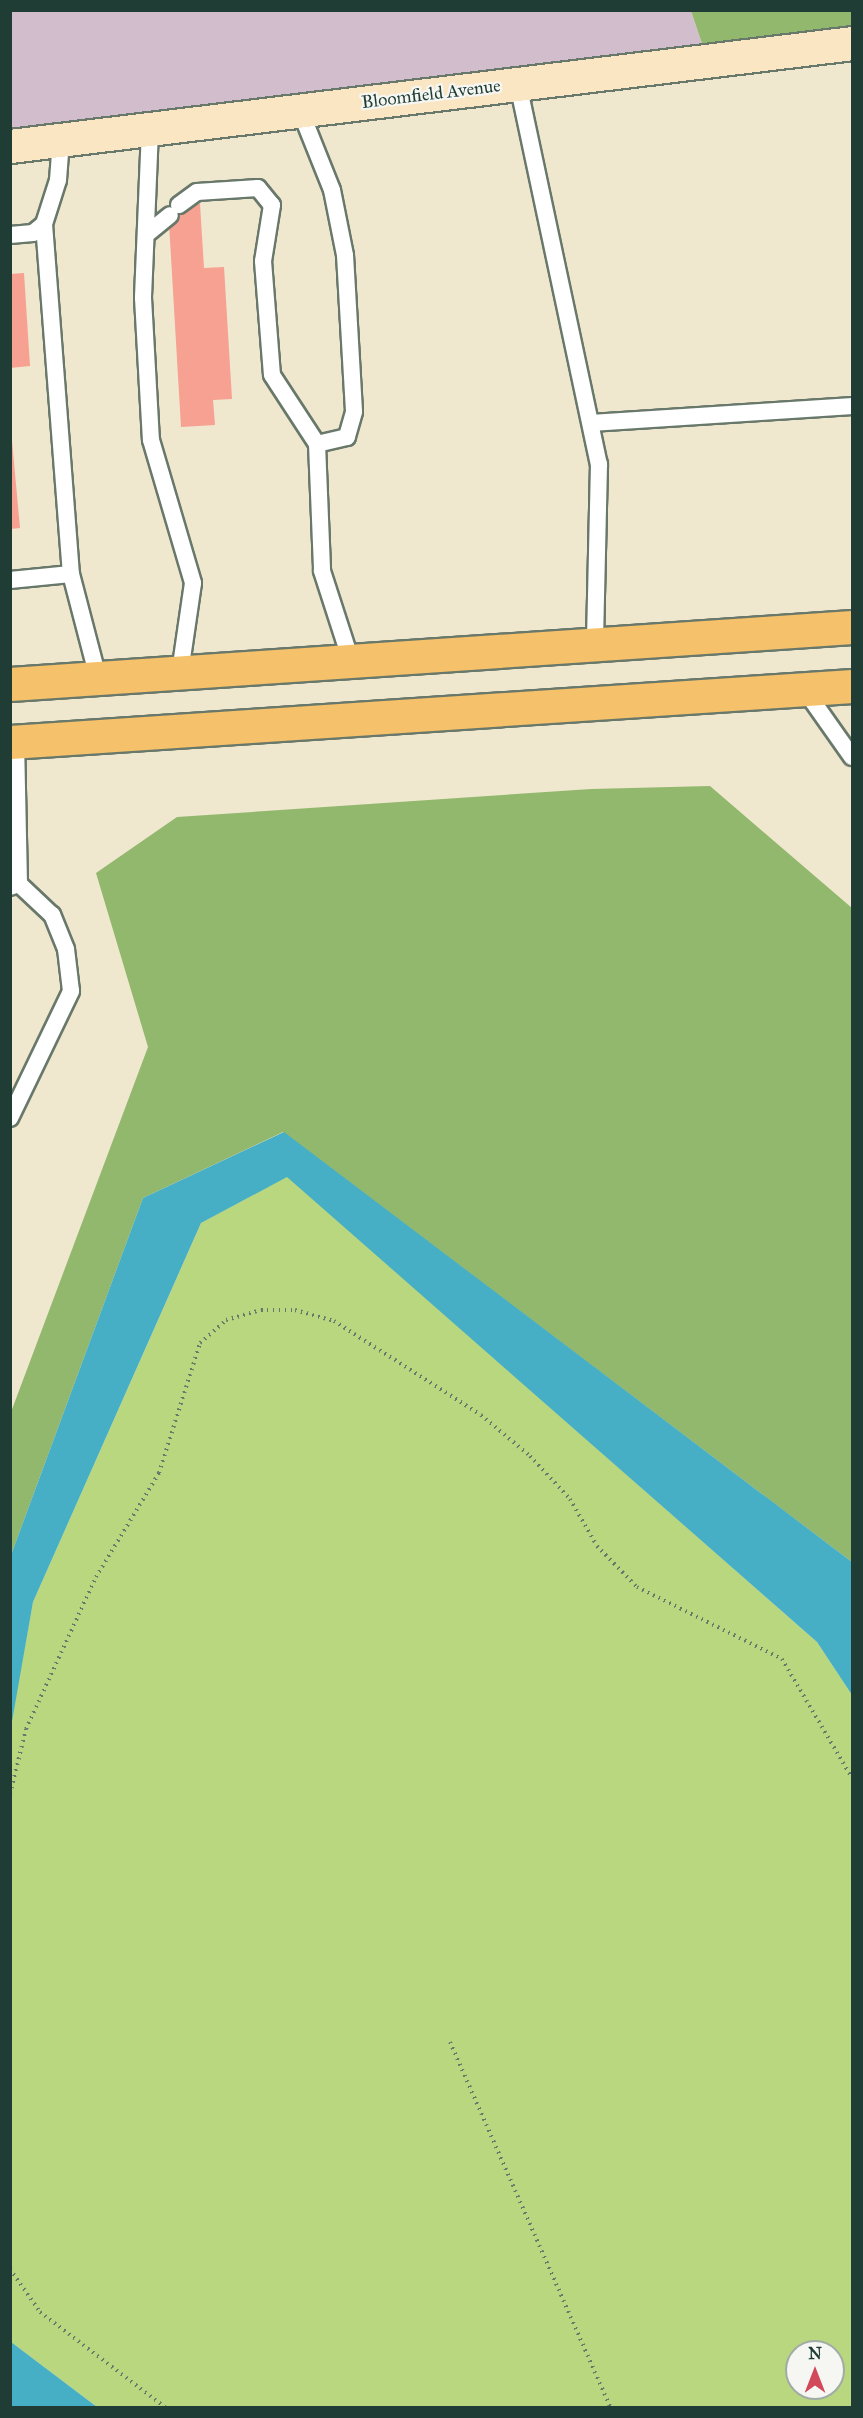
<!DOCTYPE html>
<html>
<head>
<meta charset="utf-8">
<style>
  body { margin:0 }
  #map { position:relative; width:863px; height:2418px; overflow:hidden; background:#f0e7cf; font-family:"IM FELL Great Primer",serif }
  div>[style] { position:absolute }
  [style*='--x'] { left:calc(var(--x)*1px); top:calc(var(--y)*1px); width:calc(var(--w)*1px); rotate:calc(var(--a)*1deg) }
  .industrial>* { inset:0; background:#d1bdcb }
  .green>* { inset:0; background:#b9d77e }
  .forest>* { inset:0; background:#92b86d }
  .water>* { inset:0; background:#46afc5 }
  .building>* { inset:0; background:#f6a192 }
  .path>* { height:4px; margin-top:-2px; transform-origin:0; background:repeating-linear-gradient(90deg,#68786a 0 1.5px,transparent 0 6px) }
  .roads { filter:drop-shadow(2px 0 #68786a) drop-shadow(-2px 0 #68786a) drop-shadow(0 2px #68786a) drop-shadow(0 -2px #68786a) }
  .service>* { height:16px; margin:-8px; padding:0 8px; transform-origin:8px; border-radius:8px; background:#fff }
  .secondary>* { height:33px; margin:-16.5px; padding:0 16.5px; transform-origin:16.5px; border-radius:16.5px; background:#fbe6c4 }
  .trunk>* { height:33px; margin:-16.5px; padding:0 16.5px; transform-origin:16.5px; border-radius:16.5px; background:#f6c16b }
  span { translate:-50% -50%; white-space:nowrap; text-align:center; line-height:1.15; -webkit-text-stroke:4.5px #f6f6f2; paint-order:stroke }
  .street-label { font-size:18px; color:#1f3d34 }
  .frame { position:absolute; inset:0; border:12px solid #1f3d34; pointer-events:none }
  .north { position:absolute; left:785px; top:2340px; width:60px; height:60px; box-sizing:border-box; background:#f6f6f2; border:2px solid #a0aca6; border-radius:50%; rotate:0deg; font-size:16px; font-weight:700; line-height:24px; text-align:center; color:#1f3d34 }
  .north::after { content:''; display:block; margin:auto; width:21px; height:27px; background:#d1495b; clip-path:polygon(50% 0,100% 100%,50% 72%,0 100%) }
</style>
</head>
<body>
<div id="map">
  <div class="industrial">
    <i style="clip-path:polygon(10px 11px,691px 11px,708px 61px,11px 148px)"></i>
  </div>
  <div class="green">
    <i style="clip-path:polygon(evenodd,287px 1176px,817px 1642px,852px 1695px,852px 2407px,97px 2407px,11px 2342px,10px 1727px,33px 1602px,201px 1223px,287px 1176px,797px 2352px,833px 2352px,833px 2388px,797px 2388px,797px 2352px)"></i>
  </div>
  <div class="forest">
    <i style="clip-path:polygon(691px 11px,852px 11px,852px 44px,708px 61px)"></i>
    <i style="clip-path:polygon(710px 786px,852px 908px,852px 1562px,283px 1132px,143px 1198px,11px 1555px,11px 1412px,148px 1047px,96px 873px,177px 817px,591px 789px)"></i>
  </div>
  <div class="water">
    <i style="clip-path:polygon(284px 1132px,852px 1562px,852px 1695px,817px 1642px,287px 1177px,201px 1223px,33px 1602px,11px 1727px,11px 1555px,143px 1198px)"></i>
    <i style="clip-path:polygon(10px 2342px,11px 2342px,97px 2407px,11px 2407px)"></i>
  </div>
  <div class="building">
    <i style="clip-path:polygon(200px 204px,204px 268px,224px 267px,232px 399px,213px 400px,215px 425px,181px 427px,168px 206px)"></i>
    <i style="clip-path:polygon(24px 273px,30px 366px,10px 368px,10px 274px)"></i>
    <i style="clip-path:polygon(10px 419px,20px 528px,10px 529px)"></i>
  </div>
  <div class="path">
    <i style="--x:10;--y:1794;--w:67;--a:-76.2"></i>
    <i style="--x:26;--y:1729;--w:167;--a:-65.3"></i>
    <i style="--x:96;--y:1577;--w:122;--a:-58.8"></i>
    <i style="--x:159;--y:1473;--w:136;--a:-72.5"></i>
    <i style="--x:200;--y:1343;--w:35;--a:-41"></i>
    <i style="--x:226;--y:1320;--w:36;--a:-16"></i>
    <i style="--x:261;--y:1310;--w:34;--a:0"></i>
    <i style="--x:295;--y:1310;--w:41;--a:15.8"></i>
    <i style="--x:334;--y:1321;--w:174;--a:32.6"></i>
    <i style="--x:481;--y:1415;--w:64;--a:39.9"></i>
    <i style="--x:530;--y:1456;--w:59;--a:47.1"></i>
    <i style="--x:570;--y:1499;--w:54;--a:60.1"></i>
    <i style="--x:597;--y:1546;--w:57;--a:45.7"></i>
    <i style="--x:637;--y:1587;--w:162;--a:26.4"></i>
    <i style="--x:782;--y:1659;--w:138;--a:59.5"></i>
    <i style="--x:450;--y:2042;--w:400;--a:66.3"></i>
    <i style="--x:10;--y:2269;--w:52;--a:55.1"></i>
    <i style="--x:40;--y:2312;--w:158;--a:37.3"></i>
  </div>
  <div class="roads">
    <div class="service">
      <i style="--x:518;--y:84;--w:389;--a:78"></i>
      <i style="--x:599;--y:464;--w:181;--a:91.3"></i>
      <i style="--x:300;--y:110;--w:86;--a:68.2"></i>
      <i style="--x:332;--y:190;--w:66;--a:78.7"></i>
      <i style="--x:345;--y:255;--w:157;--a:86.7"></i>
      <i style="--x:354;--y:412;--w:26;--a:106"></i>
      <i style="--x:347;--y:437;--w:31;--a:167"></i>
      <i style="--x:150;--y:130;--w:168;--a:92.4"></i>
      <i style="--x:143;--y:298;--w:142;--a:86.8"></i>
      <i style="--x:151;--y:440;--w:149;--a:73.6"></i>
      <i style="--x:193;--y:583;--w:90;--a:98.3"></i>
      <i style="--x:179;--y:205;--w:22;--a:-36"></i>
      <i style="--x:197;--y:192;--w:61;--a:-3.8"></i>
      <i style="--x:258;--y:188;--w:22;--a:51"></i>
      <i style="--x:272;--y:205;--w:57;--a:99.1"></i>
      <i style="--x:263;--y:261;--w:114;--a:85.5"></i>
      <i style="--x:272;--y:375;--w:82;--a:56.9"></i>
      <i style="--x:317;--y:444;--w:127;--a:87.7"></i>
      <i style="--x:322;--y:571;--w:95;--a:72.1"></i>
      <i style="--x:44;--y:224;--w:351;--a:85.6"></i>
      <i style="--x:71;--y:574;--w:107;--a:75.4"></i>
      <i style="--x:148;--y:233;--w:28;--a:-39"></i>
      <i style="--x:10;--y:235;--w:23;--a:-5"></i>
      <i style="--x:33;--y:233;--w:14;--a:-39"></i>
      <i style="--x:44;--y:224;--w:46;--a:-72.3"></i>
      <i style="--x:58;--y:180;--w:40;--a:-85.7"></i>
      <i style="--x:591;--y:423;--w:262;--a:-3.7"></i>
      <i style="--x:10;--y:580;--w:61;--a:-5.6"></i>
      <i style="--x:804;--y:689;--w:83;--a:54.8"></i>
      <i style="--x:10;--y:887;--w:9;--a:-18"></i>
      <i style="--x:19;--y:884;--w:143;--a:-91.2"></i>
      <i style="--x:10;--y:1118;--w:141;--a:-64.3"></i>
      <i style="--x:71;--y:991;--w:42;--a:-96.8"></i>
      <i style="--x:66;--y:949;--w:37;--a:-112"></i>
      <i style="--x:52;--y:915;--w:45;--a:-136.8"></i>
    </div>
    <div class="secondary">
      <i style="--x:10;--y:146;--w:848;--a:-6.97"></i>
    </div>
    <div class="trunk">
      <i style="--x:10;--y:684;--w:844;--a:-3.87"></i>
      <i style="--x:10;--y:742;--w:844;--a:-3.81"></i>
    </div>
  </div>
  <div class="street-label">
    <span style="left:431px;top:94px;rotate:-7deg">Bloomfield Avenue</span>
  </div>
  <div class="frame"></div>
  <div class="north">N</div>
</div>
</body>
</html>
